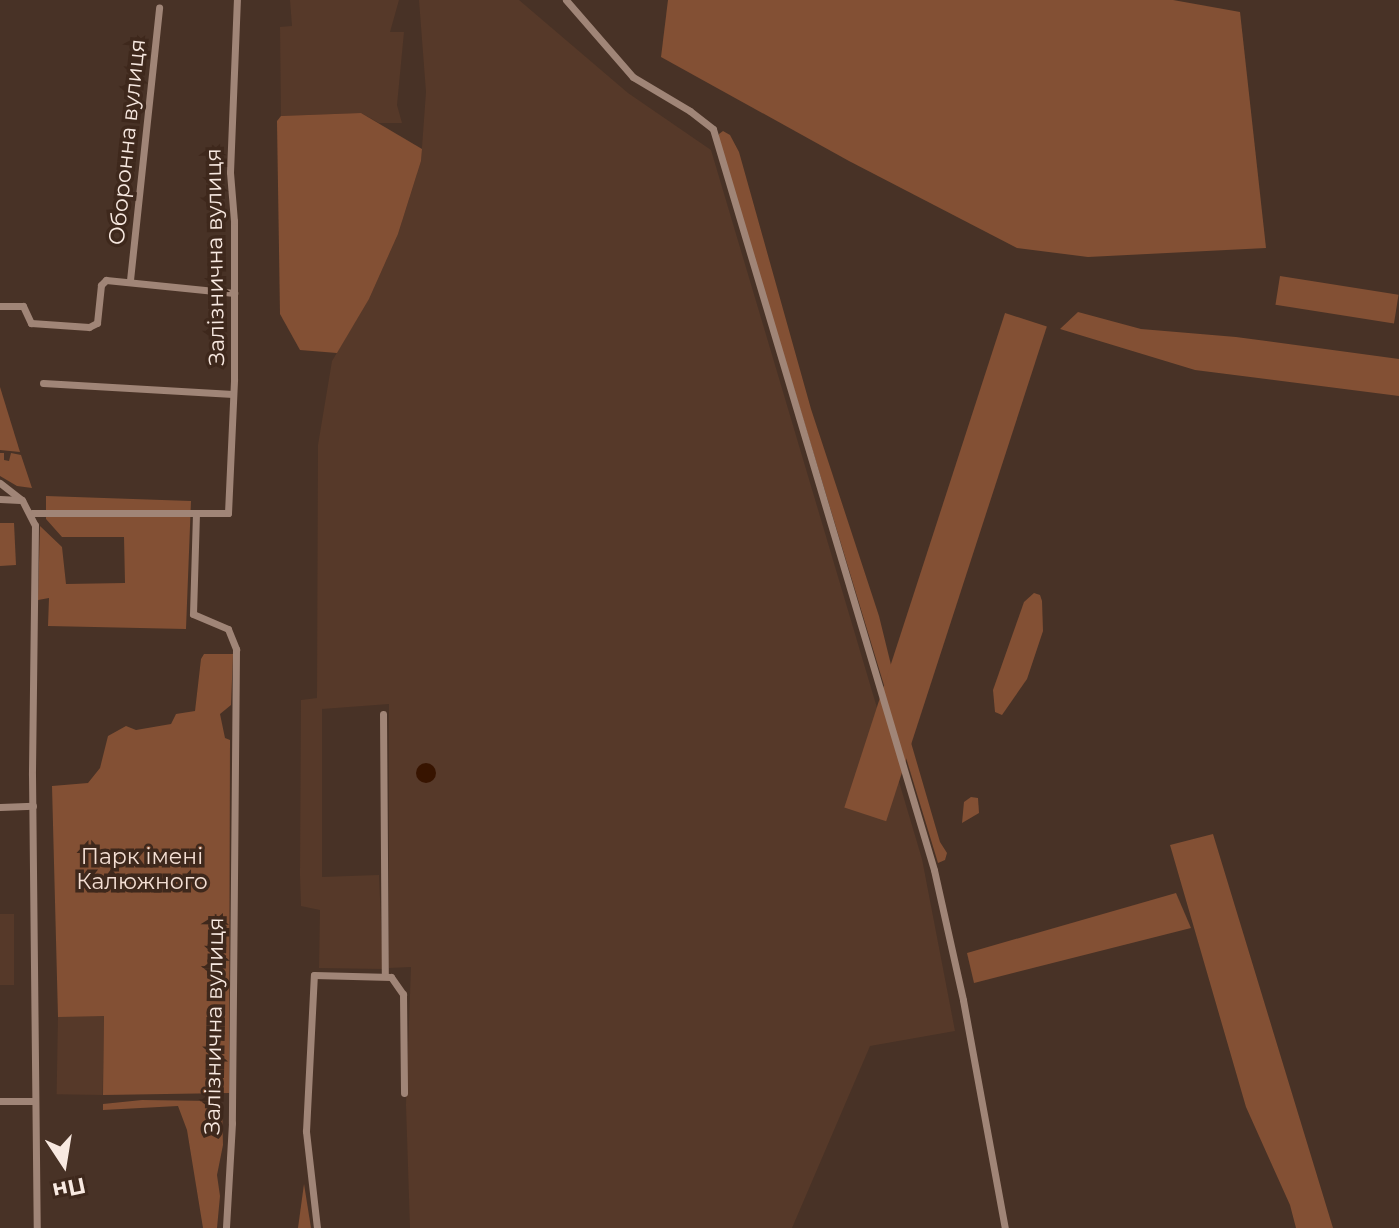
<!DOCTYPE html>
<html>
<head>
<meta charset="utf-8">
<style>
  body { margin:0 }
  #map { position:relative; width:1399px; height:1228px; overflow:hidden; background:#483226; font-family:Montserrat,sans-serif }
  div>[style] { position:absolute }
  [style*='--x'] { left:calc(var(--x)*1px); top:calc(var(--y)*1px); width:calc(var(--w)*1px); rotate:calc(var(--a)*1deg) }
  .built>* { inset:0; background:#563929; transform-origin:0 0 }
  .green>* { inset:0; background:#835034; transform-origin:0 0 }
  .water>* { inset:0; background:#371400 }
  .round { border-radius:50% }
  .minor>* { height:7px; margin:-3.5px; padding:0 3.5px; transform-origin:3.5px; border-radius:3.5px; background:#a08577 }
  span { translate:-50% -50%; white-space:nowrap; text-align:center; line-height:1.15; -webkit-text-stroke:7px #3e281c; paint-order:stroke }
  .street-label { font-size:22px; color:#f8e9e1 }
  .park-label { font-size:22px; color:#f4dfd4 }
  .north { position:absolute; left:24px; top:1124px; width:80px; height:80px; -webkit-text-stroke:6px #3e281c; paint-order:stroke; rotate:168deg; font-size:22px; font-weight:700; line-height:32px; text-align:center; color:#f8e9e1 }
  .north::after { content:''; display:block; margin:auto; width:28px; height:36px; background:#f8e9e1; clip-path:polygon(50% 0,100% 100%,50% 72%,0 100%) }
</style>
</head>
<body>
<div id="map">
  <div class="built">
    <i style="clip-path:polygon(290px 0,399px 0,390px 32px,404px 32px,397px 105px,402px 123px,379px 123px,361px 113px,281px 116px,280px 27px,292px 26px)"></i>
    <i style="clip-path:polygon(419px 0,519px 0,628px 93px,711px 150px,922px 859px,955px 1031px,870px 1046px,792px 1228px,410px 1228px,406px 1105px,411px 967px,389px 968px,389px 704px,322px 709px,322px 877px,379px 875px,383px 969px,319px 968px,320px 910px,301px 906px,300px 875px,301px 700px,317px 698px,318px 445px,332px 361px,369px 299px,398px 234px,421px 161px,426px 92px)"></i>
    <i style="left:0;top:914px;width:14px;height:71px"></i>
    <i style="left:104px;top:1016px;width:79px;height:46px;rotate:91deg"></i>
  </div>
  <div class="green">
    <i style="clip-path:polygon(668px 0,1173px 0,1240px 12px,1266px 248px,1088px 257px,1017px 248px,849px 161px,661px 57px)"></i>
    <i style="clip-path:polygon(361px 113px,422px 149px,421px 161px,398px 234px,369px 299px,337px 353px,300px 350px,280px 314px,277px 121px,281px 116px)"></i>
    <i style="clip-path:polygon(723px 131px,730px 135px,739px 152px,811px 409px,879px 616px,905px 722px,940px 842px,947px 853px,945px 860px,938px 863px,719px 142px,719px 134px)"></i>
    <i style="left:1280px;top:276px;width:120px;height:29px;rotate:9deg"></i>
    <i style="clip-path:polygon(1078px 312px,1141px 329px,1236px 337px,1399px 359px,1399px 396px,1195px 370px,1060px 329px)"></i>
    <i style="left:1005px;top:313px;width:44px;height:520px;rotate:18deg"></i>
    <i style="clip-path:polygon(0 387px,20px 452px,0 450px)"></i>
    <i style="clip-path:polygon(0 453px,4px 453px,4px 460px,9px 461px,11px 453px,21px 455px,32px 488px,17px 486px,0 476px)"></i>
    <i style="clip-path:polygon(46px 496px,191px 501px,186px 629px,48px 626px,49px 598px,38px 600px,40px 526px,62px 547px,66px 584px,125px 583px,124px 537px,62px 537px,46px 519px)"></i>
    <i style="clip-path:polygon(0 523px,14px 523px,16px 565px,0 566px)"></i>
    <i style="clip-path:polygon(1034px 593px,1040px 595px,1042px 601px,1043px 631px,1027px 679px,1002px 715px,995px 712px,993px 690px,1024px 602px)"></i>
    <i style="clip-path:polygon(204px 654px,233px 654px,231px 705px,220px 714px,225px 738px,230px 740px,229px 1093px,103px 1095px,104px 1016px,58px 1017px,52px 786px,88px 783px,100px 768px,108px 736px,126px 726px,136px 730px,171px 724px,176px 714px,195px 711px,201px 659px)"></i>
    <i style="clip-path:polygon(971px 797px,978px 798px,979px 813px,962px 823px,964px 802px)"></i>
    <i style="clip-path:polygon(1213px 834px,1333px 1228px,1296px 1228px,1290px 1205px,1246px 1107px,1170px 845px)"></i>
    <i style="clip-path:polygon(1176px 893px,1191px 928px,974px 983px,967px 953px)"></i>
    <i style="clip-path:polygon(142px 1100px,214px 1101px,222px 1107px,223px 1145px,217px 1175px,220px 1196px,217px 1228px,203px 1228px,187px 1130px,178px 1106px,103px 1110px,103px 1104px)"></i>
    <i style="clip-path:polygon(304px 1184px,311px 1228px,298px 1228px)"></i>
  </div>
  <div class="water">
    <i class="round" style="left:416px;top:763px;width:20px;height:20px"></i>
  </div>
  <div class="minor">
    <i style="--x:566;--y:0;--w:102;--a:49"></i>
    <i style="--x:633;--y:77;--w:66;--a:30.8"></i>
    <i style="--x:690;--y:111;--w:29;--a:38"></i>
    <i style="--x:713;--y:129;--w:773;--a:73.39"></i>
    <i style="--x:934;--y:870;--w:133;--a:77.4"></i>
    <i style="--x:963;--y:1000;--w:232;--a:79.6"></i>
    <i style="--x:130;--y:280;--w:274;--a:-83.9"></i>
    <i style="--x:0;--y:306;--w:23;--a:0"></i>
    <i style="--x:23;--y:306;--w:19;--a:65"></i>
    <i style="--x:31;--y:323;--w:58;--a:3.9"></i>
    <i style="--x:89;--y:327;--w:9;--a:-27"></i>
    <i style="--x:97;--y:323;--w:38;--a:-84"></i>
    <i style="--x:101;--y:285;--w:7;--a:-45"></i>
    <i style="--x:106;--y:280;--w:129;--a:5.8"></i>
    <i style="--x:43;--y:383;--w:190;--a:3.3"></i>
    <i style="--x:0;--y:483;--w:28;--a:38"></i>
    <i style="--x:22;--y:500;--w:28;--a:63"></i>
    <i style="--x:35;--y:525;--w:250;--a:90.7"></i>
    <i style="--x:32;--y:775;--w:453;--a:89.4"></i>
    <i style="--x:0;--y:499;--w:20;--a:3"></i>
    <i style="--x:32;--y:513;--w:196;--a:0"></i>
    <i style="--x:228;--y:513;--w:134;--a:-87.4"></i>
    <i style="--x:234;--y:379;--w:158;--a:-90"></i>
    <i style="--x:234;--y:221;--w:49;--a:-94.7"></i>
    <i style="--x:230;--y:172;--w:172;--a:-87.7"></i>
    <i style="--x:196;--y:513;--w:101;--a:91.7"></i>
    <i style="--x:193;--y:614;--w:38;--a:23"></i>
    <i style="--x:228;--y:629;--w:22;--a:68"></i>
    <i style="--x:236;--y:649;--w:474;--a:90.5"></i>
    <i style="--x:232;--y:1123;--w:105;--a:93.3"></i>
    <i style="--x:383;--y:714;--w:262;--a:89.6"></i>
    <i style="--x:0;--y:807;--w:33;--a:-2"></i>
    <i style="--x:0;--y:1101;--w:35;--a:0"></i>
    <i style="--x:317;--y:1228;--w:98;--a:-96.5"></i>
    <i style="--x:306;--y:1131;--w:156;--a:-87.1"></i>
    <i style="--x:314;--y:975;--w:77;--a:1.5"></i>
    <i style="--x:391;--y:977;--w:21;--a:55"></i>
    <i style="--x:403;--y:994;--w:99;--a:89.4"></i>
  </div>
  <div class="street-label">
    <span style="left:127px;top:142px;rotate:-84deg">Оборонна вулиця</span>
    <span style="left:215px;top:257px;rotate:-91deg">Залізнична вулиця</span>
    <span style="left:214px;top:1026px;rotate:-89deg">Залізнична вулиця</span>
  </div>
  <div class="park-label">
    <span style="left:142px;top:869px">Парк імені<br>Калюжного</span>
  </div>
  <div class="north">Пн</div>
</div>
</body>
</html>
